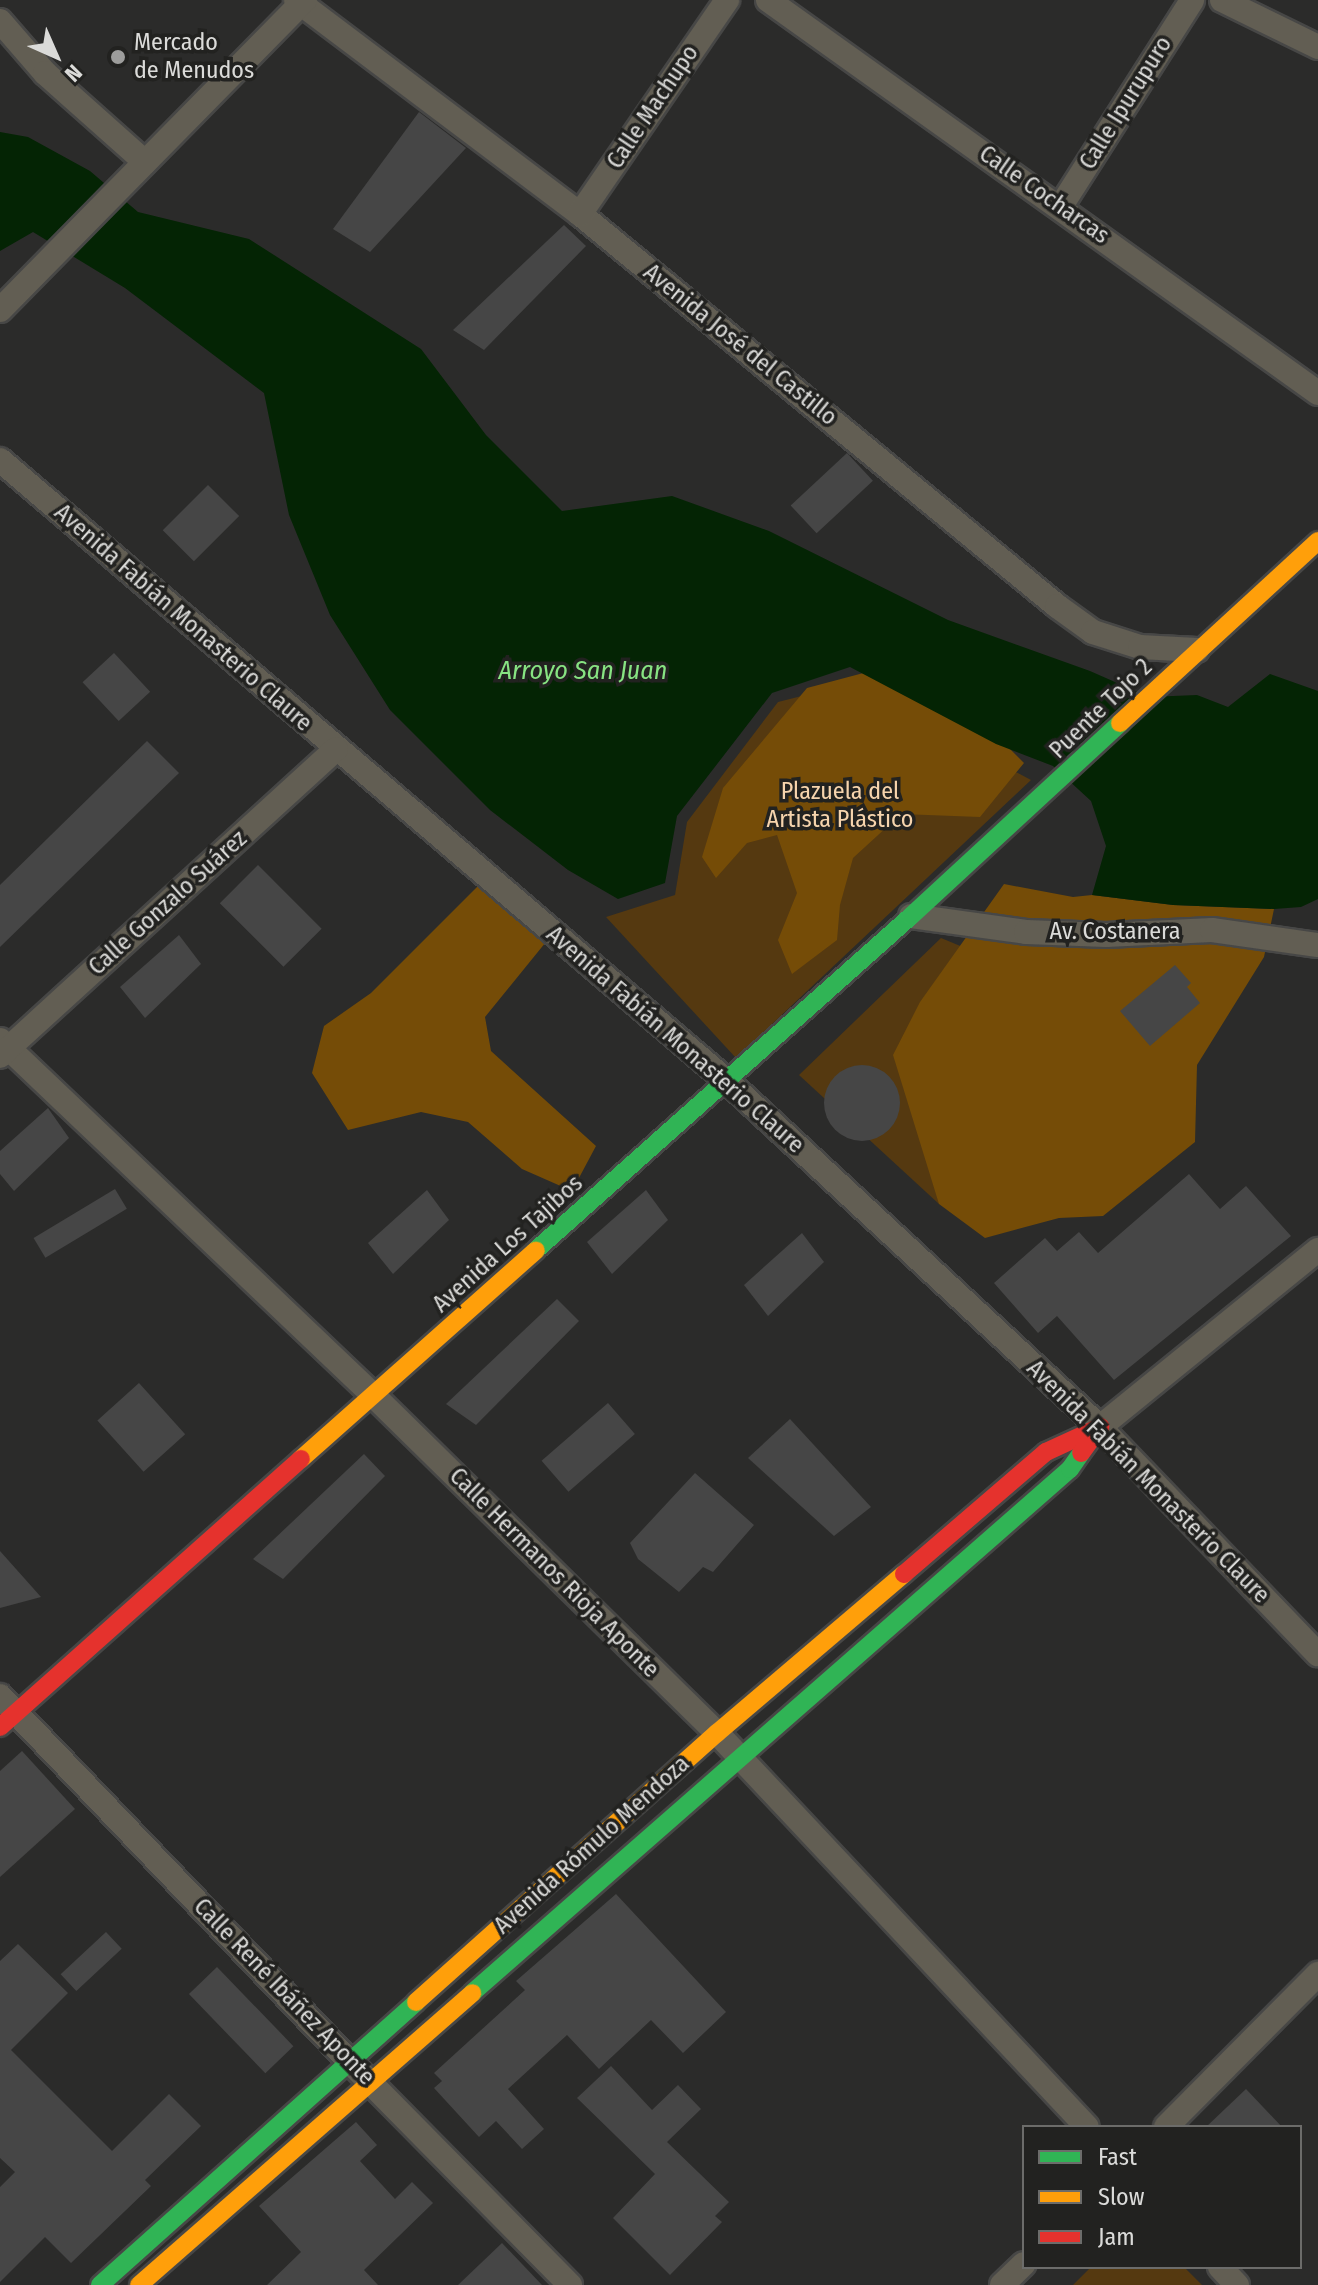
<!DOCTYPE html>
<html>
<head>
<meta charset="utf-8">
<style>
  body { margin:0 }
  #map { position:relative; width:1318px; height:2285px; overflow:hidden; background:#2b2b2a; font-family:"Fira Sans Condensed",sans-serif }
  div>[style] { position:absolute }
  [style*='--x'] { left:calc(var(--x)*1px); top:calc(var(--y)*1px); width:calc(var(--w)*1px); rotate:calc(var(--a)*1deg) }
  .green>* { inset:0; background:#553910 }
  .forest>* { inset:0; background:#754c07 }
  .water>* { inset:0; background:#042404 }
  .building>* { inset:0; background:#464646; transform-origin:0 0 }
  .round { border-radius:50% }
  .roads { filter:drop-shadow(2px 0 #474746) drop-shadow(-2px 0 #474746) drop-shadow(0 2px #474746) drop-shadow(0 -2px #474746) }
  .street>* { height:24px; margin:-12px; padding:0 12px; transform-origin:12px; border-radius:12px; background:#625e53 }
  .fast>* { height:18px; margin:-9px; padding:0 9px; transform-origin:9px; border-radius:9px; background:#30b455 }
  .slow>* { height:18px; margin:-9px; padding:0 9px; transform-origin:9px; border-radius:9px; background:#ff9f0a }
  .jam>* { height:18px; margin:-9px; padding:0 9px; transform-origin:9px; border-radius:9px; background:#e5322d }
  .dots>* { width:22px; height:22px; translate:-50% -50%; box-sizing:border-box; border:4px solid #222220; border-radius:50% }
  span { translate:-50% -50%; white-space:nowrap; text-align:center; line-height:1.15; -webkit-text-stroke:7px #222220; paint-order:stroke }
  .poi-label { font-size:24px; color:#dbdbd9 }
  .left { translate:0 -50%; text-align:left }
  .street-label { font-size:24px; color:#dbdbd9 }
  .park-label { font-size:24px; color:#f6d4ad }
  .water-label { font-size:26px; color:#87e382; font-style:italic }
  .legend { position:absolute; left:1022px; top:2125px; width:280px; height:144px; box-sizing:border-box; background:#222220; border:2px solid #6c6c6a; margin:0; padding:10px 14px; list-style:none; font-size:24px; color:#dbdbd9 }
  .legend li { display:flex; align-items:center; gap:16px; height:40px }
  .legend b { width:40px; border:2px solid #6c6c6a }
  .north { position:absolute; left:16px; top:16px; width:80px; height:80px; -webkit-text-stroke:6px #222220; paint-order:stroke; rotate:135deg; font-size:22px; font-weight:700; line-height:32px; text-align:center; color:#dbdbd9 }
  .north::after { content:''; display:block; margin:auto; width:28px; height:36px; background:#dbdbd9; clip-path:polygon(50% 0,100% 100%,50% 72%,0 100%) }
</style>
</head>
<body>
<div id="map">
  <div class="green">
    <i style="clip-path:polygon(849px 684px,1031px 780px,736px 1058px,606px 917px,675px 895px,687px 822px,778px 702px)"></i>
    <i style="clip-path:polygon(941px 938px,1004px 964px,939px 1204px,799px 1075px)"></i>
    <i style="clip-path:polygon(1091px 2267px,1184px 2267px,1202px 2285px,1073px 2285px)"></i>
  </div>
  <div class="forest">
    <i style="clip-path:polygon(886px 667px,990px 729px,1024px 763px,980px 817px,901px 814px,853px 858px,840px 905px,837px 940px,792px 974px,778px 940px,797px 893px,777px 835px,747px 843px,716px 878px,702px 857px,723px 788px,807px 688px)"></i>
    <i style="clip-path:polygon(485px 879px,550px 937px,485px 1017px,491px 1051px,596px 1146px,572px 1191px,522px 1169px,468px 1122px,421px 1112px,348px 1130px,312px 1073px,324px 1026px,371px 993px)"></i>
    <i style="clip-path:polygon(1004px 884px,1073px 897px,1092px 895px,1173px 905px,1274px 909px,1264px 957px,1197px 1065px,1195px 1142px,1103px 1216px,1059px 1218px,985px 1238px,939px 1204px,893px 1055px,920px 1002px)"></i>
  </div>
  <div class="water">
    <i style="clip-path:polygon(0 132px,28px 137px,90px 171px,138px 212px,249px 239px,421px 349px,486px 435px,562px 511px,672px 496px,769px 531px,948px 620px,1090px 671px,1149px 697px,1197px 695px,1228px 707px,1270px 674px,1318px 691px,1318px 899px,1301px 907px,1274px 909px,1173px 905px,1092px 895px,1106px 846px,1091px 801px,1053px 766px,996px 744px,850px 667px,772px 693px,677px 816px,665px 883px,618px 899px,568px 870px,490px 810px,390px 710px,330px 615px,289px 515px,264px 393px,125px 288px,33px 232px,0 251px)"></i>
  </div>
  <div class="building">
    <i style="clip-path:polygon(419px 112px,466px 148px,370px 252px,333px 229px)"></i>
    <i style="clip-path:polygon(564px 225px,586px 246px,484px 350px,453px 330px)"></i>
    <i style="left:847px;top:453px;width:38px;height:77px;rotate:47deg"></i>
    <i style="left:208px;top:485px;width:44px;height:64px;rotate:45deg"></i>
    <i style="left:114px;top:653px;width:53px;height:43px;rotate:47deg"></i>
    <i style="clip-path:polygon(147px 741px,179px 773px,0 947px,0 885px)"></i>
    <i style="left:258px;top:865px;width:90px;height:54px;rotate:45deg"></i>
    <i style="clip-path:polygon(179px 935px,201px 964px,145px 1018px,120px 987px)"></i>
    <i style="clip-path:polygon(1175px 965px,1191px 983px,1187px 987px,1200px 1003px,1150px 1046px,1120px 1011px)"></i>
    <i class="round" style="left:824px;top:1065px;width:76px;height:76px"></i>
    <i style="clip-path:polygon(48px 1108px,69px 1138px,14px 1191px,0 1174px,0 1151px)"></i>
    <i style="clip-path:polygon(1189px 1174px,1220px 1209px,1246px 1186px,1291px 1236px,1114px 1380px,1057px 1316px,1038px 1333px,994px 1283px,1045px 1238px,1057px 1251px,1079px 1232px,1098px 1253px)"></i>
    <i style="left:115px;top:1189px;width:23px;height:95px;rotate:59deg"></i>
    <i style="clip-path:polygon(427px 1190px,449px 1220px,393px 1274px,368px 1243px)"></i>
    <i style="clip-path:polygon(646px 1190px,668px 1220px,612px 1274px,587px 1242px)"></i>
    <i style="clip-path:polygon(802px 1233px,824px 1262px,768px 1316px,744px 1285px)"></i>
    <i style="clip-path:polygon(557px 1299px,579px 1321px,476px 1425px,446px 1404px)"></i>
    <i style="left:139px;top:1383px;width:69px;height:56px;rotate:48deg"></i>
    <i style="left:608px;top:1403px;width:41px;height:88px;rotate:49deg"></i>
    <i style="clip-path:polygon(790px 1419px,871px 1507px,834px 1536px,748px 1458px)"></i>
    <i style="clip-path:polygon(364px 1454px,385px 1476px,283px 1579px,253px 1559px)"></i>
    <i style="clip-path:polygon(695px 1473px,754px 1525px,713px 1572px,703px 1567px,679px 1592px,638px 1559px,630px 1543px)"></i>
    <i style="clip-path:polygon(0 1551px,41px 1597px,0 1608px)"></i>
    <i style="clip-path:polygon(22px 1751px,75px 1809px,0 1877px,0 1771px)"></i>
    <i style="clip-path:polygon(616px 1894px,726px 2012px,683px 2053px,651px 2020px,599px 2069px,567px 2035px,508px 2089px,544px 2129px,522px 2149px,496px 2121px,479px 2137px,434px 2088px,442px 2081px,434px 2073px,525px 1990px,516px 1981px)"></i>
    <i style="left:106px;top:1932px;width:23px;height:62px;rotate:47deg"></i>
    <i style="clip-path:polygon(18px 1944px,68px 1993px,11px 2050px,112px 2151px,169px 2094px,201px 2126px,145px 2180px,151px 2186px,71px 2263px,45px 2237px,0 2282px,0 2187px,15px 2172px,0 2158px,0 1961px)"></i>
    <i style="left:217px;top:1967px;width:110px;height:39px;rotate:46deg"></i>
    <i style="clip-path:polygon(611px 2066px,652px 2110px,678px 2085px,701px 2109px,667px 2142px,729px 2202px,715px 2216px,722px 2222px,670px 2275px,613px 2218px,655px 2174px,577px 2098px)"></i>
    <i style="clip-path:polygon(1246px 2089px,1282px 2127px,1206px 2127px)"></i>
    <i style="clip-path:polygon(356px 2122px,377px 2145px,360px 2161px,395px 2199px,412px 2182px,433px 2203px,364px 2270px,378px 2285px,267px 2285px,301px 2252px,259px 2206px)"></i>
    <i style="clip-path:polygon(502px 2243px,542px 2285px,458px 2285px)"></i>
  </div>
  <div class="roads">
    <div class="street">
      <i style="--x:296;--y:0;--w:356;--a:37"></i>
      <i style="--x:580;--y:214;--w:617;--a:39.41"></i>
      <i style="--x:1057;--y:606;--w:44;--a:35.8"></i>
      <i style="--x:1093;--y:632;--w:49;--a:17.7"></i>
      <i style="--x:1140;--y:647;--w:57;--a:3"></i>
      <i style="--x:768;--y:0;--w:676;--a:35.55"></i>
      <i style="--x:1222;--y:0;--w:107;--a:26.1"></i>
      <i style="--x:0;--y:21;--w:69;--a:49.1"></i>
      <i style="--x:45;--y:73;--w:134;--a:41.7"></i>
      <i style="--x:1061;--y:206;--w:244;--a:-57.5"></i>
      <i style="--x:580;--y:214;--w:260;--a:-55.5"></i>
      <i style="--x:0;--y:310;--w:435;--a:-45.5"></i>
      <i style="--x:0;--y:460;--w:956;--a:40.5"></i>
      <i style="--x:727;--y:1081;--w:509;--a:42.85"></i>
      <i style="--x:1100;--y:1427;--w:315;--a:46.2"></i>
      <i style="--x:911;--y:916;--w:116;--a:7.9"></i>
      <i style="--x:1026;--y:932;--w:80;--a:2.1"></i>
      <i style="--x:1106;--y:935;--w:106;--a:-2.7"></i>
      <i style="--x:1212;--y:930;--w:107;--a:8.1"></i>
      <i style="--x:0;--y:1040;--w:516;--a:43.59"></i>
      <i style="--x:374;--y:1396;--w:481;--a:44.5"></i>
      <i style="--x:717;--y:1733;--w:540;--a:46.8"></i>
      <i style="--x:0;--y:1056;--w:455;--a:-42.4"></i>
      <i style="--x:1100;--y:1427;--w:281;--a:-39.1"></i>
      <i style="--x:0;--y:1696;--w:508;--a:46.28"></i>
      <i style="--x:351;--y:2063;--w:312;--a:45.4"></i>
      <i style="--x:1166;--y:2127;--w:216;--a:-45.2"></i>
      <i style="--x:1220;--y:2267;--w:25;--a:47"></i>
      <i style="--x:1002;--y:2285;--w:30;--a:-44"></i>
    </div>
    <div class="fast">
      <i style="--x:536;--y:1250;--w:502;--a:-41.69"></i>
      <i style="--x:911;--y:916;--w:284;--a:-42.7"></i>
      <i style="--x:472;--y:1993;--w:795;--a:-41.23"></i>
      <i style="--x:1070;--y:1469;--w:19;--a:-55"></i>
      <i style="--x:100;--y:2285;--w:424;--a:-41.8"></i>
    </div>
    <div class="slow">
      <i style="--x:1120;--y:723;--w:269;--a:-42.6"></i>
      <i style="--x:301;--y:1459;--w:314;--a:-41.6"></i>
      <i style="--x:416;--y:2002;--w:404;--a:-41.8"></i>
      <i style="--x:717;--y:1733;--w:245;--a:-40.4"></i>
      <i style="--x:139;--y:2285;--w:443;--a:-41.2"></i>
    </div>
    <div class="jam">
      <i style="--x:904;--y:1574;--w:187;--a:-40.7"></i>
      <i style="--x:1046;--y:1452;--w:60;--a:-24.8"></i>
      <i style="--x:1100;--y:1427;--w:32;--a:126"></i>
      <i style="--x:0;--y:1727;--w:403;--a:-41.7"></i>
    </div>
  </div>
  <div class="dots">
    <i style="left:118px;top:57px;background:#9d9d9c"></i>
  </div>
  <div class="poi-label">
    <span class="left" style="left:134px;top:57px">Mercado<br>de Menudos</span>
  </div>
  <div class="street-label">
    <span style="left:1126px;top:103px;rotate:-58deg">Calle Ipurupuro</span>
    <span style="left:653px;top:107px;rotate:-56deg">Calle Machupo</span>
    <span style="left:1044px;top:195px;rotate:35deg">Calle Cocharcas</span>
    <span style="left:740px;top:345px;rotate:39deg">Avenida José del Castillo</span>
    <span style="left:183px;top:618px;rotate:41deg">Avenida Fabián Monasterio Claure</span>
    <span style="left:1101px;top:709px;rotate:-44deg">Puente Tojo 2</span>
    <span style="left:168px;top:903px;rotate:-42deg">Calle Gonzalo Suárez</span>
    <span style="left:1115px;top:932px">Av. Costanera</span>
    <span style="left:675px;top:1040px;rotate:41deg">Avenida Fabián Monasterio Claure</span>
    <span style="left:508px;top:1244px;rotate:-42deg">Avenida Los Tajibos</span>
    <span style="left:1148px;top:1482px;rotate:45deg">Avenida Fabián Monasterio Claure</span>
    <span style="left:554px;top:1573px;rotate:45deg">Calle Hermanos Rioja Aponte</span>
    <span style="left:592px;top:1845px;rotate:-42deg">Avenida Rómulo Mendoza</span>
    <span style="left:284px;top:1992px;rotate:46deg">Calle René Ibáñez Aponte</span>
  </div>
  <div class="park-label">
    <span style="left:840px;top:806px">Plazuela del<br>Artista Plástico</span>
  </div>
  <div class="water-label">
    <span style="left:583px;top:671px">Arroyo San Juan</span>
  </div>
  <ul class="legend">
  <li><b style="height:10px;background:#30b455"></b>Fast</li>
  <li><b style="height:10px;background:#ff9f0a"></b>Slow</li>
  <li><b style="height:10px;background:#e5322d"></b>Jam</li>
  </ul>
  <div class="north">N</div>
</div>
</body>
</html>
